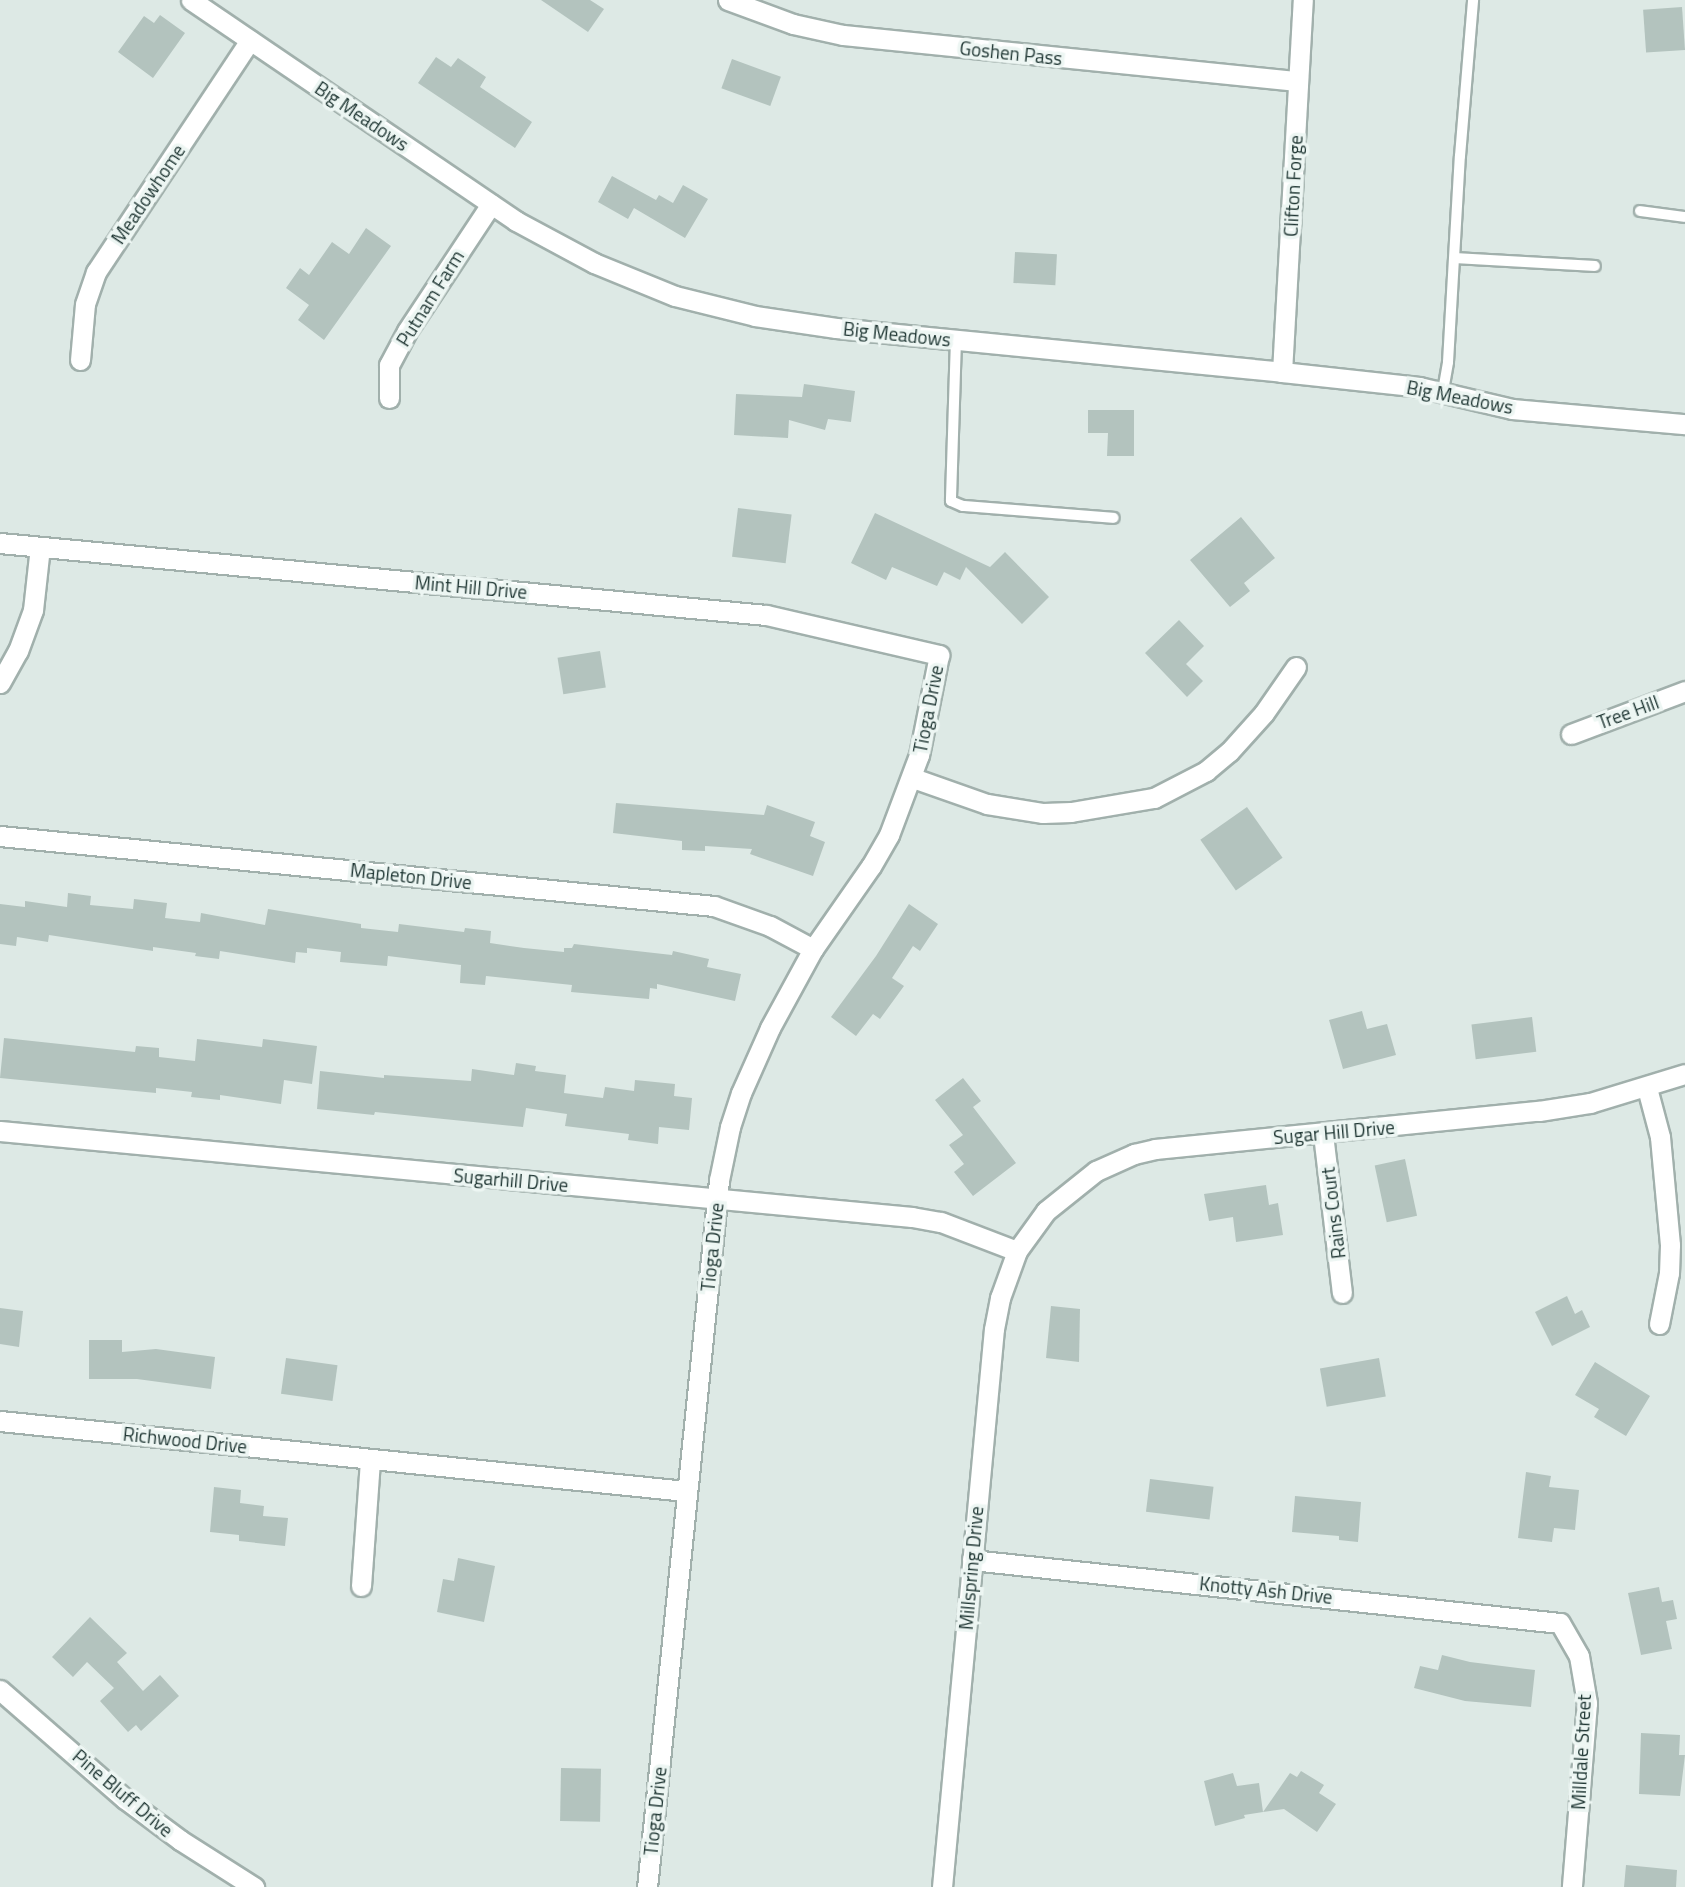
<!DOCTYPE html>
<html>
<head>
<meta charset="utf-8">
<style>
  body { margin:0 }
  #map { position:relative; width:1685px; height:1887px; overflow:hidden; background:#dde9e5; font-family:"Titillium Web",sans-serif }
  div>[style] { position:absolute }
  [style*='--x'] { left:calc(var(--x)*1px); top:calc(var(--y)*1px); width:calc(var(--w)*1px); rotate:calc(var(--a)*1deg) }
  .building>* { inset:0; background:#b3c3be; transform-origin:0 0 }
  .roads { filter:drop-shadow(2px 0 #a1b0ac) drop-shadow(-2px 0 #a1b0ac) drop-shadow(0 2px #a1b0ac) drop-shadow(0 -2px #a1b0ac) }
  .lane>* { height:10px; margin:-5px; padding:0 5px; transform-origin:5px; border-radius:5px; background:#fff }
  .street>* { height:19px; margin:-9.5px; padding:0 9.5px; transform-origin:9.5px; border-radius:9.5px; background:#fff }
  span { translate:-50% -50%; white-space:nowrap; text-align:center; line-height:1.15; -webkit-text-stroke:7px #edf6f3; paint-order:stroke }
  .street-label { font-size:19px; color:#203734 }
</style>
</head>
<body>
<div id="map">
  <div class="building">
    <i style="clip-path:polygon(541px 0,590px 0,604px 9px,588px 32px)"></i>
    <i style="left:1682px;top:7px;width:43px;height:39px;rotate:86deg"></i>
    <i style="clip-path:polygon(160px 15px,185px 33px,153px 78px,118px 52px,144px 16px,154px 23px)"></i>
    <i style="clip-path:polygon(436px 57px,451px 67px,458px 58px,486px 77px,480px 87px,532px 122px,515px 148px,418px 83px)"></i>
    <i style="left:732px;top:59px;width:52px;height:31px;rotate:20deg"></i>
    <i style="clip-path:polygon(612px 176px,656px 200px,659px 195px,673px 203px,683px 185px,708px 199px,685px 238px,634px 208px,628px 219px,598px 202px)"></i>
    <i style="clip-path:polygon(366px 228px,391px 246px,324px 340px,298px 320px,309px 305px,286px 288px,300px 268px,309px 275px,332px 242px,349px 254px)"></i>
    <i style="left:1015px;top:252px;width:42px;height:31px;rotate:3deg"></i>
    <i style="clip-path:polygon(804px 384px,855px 391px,851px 422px,828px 419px,825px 430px,789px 420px,788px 438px,734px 435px,736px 394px,802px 397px)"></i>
    <i style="clip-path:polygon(1088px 410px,1134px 410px,1134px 456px,1107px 456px,1108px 433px,1088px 433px)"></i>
    <i style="left:738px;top:508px;width:54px;height:49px;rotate:7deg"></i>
    <i style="clip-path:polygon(875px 513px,990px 567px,1005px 552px,1049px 597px,1022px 624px,966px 567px,960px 580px,944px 572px,937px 586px,892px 567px,886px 580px,851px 563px)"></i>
    <i style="clip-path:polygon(1241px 517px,1275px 558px,1244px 583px,1250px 591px,1230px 607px,1190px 560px)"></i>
    <i style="clip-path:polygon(1179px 620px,1204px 646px,1186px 664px,1203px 681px,1187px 697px,1145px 653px)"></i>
    <i style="left:600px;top:651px;width:37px;height:43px;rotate:81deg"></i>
    <i style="clip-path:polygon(616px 803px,764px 815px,767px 805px,815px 822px,810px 836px,825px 842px,813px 876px,750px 854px,752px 849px,705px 846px,705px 851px,682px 850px,682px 841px,613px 833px)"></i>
    <i style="left:1247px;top:807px;width:62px;height:57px;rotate:55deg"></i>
    <i style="clip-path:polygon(68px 893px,91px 896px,90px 905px,133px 909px,134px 899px,167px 903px,165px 918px,200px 922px,201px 913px,265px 925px,268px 909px,361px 924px,361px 928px,398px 932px,399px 924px,464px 932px,465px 928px,491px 931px,490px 943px,524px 948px,564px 952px,564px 948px,572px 948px,574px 944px,672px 955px,673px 951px,709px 959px,707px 967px,741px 974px,735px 1001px,657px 984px,657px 989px,650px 988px,649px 999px,571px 992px,572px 985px,486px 976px,485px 985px,460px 983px,461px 965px,388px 956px,387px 966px,340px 962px,341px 952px,307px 948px,307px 953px,296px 952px,295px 963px,220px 951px,219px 959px,195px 956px,196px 953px,153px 947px,153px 951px,49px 935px,48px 942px,17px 937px,16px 946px,0 944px,0 904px,25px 907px,25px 901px,67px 907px)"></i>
    <i style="clip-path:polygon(909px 904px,938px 924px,920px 951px,913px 946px,892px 978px,904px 986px,880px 1019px,873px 1014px,856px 1036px,831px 1017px,876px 956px)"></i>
    <i style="clip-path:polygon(1362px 1011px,1367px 1029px,1387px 1024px,1396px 1055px,1343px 1069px,1329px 1020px)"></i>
    <i style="left:1532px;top:1017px;width:35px;height:61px;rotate:83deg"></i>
    <i style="clip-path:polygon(4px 1038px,135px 1052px,136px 1046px,159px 1048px,159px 1057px,195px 1061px,197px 1039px,262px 1047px,263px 1039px,317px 1046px,312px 1084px,284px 1080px,281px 1104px,220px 1095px,220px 1100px,191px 1097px,192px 1092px,156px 1088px,156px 1093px,0 1078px)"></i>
    <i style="clip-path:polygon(516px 1063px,536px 1066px,535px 1071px,566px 1075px,564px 1093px,603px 1098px,605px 1087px,634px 1091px,635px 1080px,675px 1084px,674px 1096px,692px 1098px,689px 1130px,659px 1127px,658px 1144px,628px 1140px,629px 1134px,565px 1126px,567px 1114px,526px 1108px,523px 1127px,375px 1112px,374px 1115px,317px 1109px,320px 1071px,384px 1078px,384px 1075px,471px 1081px,472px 1069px,514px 1075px)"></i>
    <i style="clip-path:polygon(963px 1078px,981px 1101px,973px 1107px,1016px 1163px,973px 1196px,954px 1172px,964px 1164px,949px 1145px,963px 1135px,935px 1100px)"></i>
    <i style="left:1405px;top:1159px;width:58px;height:31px;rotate:78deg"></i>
    <i style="clip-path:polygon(1266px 1185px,1269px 1205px,1278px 1203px,1283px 1235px,1236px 1242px,1233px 1217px,1209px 1221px,1204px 1194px)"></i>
    <i style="clip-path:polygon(1567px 1296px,1575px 1314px,1582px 1310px,1590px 1327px,1552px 1346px,1535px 1312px)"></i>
    <i style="clip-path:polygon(1051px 1306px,1080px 1309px,1079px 1362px,1046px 1358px)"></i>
    <i style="clip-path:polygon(0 1308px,23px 1311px,19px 1347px,0 1344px)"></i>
    <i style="clip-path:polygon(89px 1340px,122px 1340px,122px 1352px,156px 1349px,215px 1357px,211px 1389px,137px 1379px,89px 1379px)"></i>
    <i style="left:286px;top:1358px;width:52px;height:36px;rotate:8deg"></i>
    <i style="left:1379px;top:1358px;width:39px;height:60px;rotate:80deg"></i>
    <i style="clip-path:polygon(1595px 1362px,1650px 1396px,1626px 1436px,1594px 1417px,1599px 1409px,1575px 1395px)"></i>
    <i style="clip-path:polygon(1526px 1472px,1551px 1476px,1549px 1487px,1579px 1490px,1575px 1530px,1554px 1528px,1552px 1542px,1518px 1538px)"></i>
    <i style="left:1150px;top:1479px;width:64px;height:33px;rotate:7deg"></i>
    <i style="clip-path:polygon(214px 1487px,241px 1490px,240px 1503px,264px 1506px,263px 1516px,288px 1518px,285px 1546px,239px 1541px,239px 1535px,210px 1532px)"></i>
    <i style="clip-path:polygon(1295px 1496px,1361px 1502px,1358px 1542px,1339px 1540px,1339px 1536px,1292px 1532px)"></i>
    <i style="clip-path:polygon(458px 1558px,495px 1566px,484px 1622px,437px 1612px,443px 1579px,454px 1581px)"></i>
    <i style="clip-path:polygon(1659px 1587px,1662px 1602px,1673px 1600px,1677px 1619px,1666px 1621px,1672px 1649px,1641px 1655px,1628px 1593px)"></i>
    <i style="clip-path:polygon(90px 1617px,127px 1653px,117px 1662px,143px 1691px,160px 1675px,179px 1696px,141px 1731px,136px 1725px,128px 1732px,100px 1701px,114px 1688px,87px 1662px,73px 1677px,52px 1657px)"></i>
    <i style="clip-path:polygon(1442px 1655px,1470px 1662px,1535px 1670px,1531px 1707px,1465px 1701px,1414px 1688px,1420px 1666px,1438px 1670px)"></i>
    <i style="clip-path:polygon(1641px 1733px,1680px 1735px,1679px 1755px,1685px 1755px,1680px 1796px,1639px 1794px)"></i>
    <i style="left:561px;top:1768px;width:40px;height:53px;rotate:1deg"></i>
    <i style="clip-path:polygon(1301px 1771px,1324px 1785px,1319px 1793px,1336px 1804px,1317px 1832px,1284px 1809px,1263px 1812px,1290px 1773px,1297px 1777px)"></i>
    <i style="clip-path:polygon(1233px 1773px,1237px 1786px,1259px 1783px,1263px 1812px,1244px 1815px,1245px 1818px,1215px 1826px,1204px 1781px)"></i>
    <i style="clip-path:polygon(1626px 1865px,1677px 1870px,1676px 1887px,1624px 1887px)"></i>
  </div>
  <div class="roads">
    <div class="lane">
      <i style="--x:1640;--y:211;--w:45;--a:7.6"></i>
      <i style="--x:1455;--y:258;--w:140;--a:3.3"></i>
      <i style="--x:956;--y:339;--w:162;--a:91.8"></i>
      <i style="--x:951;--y:501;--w:13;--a:23"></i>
      <i style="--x:963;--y:506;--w:151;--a:4.5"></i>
      <i style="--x:1443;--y:391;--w:29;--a:-80"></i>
      <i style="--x:1448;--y:362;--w:206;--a:-86.7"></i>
      <i style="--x:1460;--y:156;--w:157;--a:-85.2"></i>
    </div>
    <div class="street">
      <i style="--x:191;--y:0;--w:393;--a:34.2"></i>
      <i style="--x:516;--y:221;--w:89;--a:28.3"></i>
      <i style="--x:594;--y:263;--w:87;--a:22.2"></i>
      <i style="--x:675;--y:296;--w:82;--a:14"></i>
      <i style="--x:755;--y:316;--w:82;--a:8.4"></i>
      <i style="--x:836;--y:328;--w:448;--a:5.6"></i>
      <i style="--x:1282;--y:372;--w:138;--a:6.2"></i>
      <i style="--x:1419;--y:387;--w:96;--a:13.3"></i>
      <i style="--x:1512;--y:409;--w:174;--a:5"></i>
      <i style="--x:728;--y:0;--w:69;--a:20.3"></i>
      <i style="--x:793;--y:24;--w:51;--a:12.4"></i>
      <i style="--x:843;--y:35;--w:457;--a:5.8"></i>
      <i style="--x:80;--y:360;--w:56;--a:-84.9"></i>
      <i style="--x:85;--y:304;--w:34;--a:-71"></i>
      <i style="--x:96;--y:272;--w:278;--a:-56.4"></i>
      <i style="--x:1282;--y:372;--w:373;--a:-86.8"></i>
      <i style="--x:389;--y:398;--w:33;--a:-90"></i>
      <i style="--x:389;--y:365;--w:38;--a:-62"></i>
      <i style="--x:407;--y:331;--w:152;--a:-56.5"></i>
      <i style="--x:0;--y:543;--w:769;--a:5.37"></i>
      <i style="--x:766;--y:615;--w:178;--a:13"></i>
      <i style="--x:939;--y:655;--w:102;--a:101.3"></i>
      <i style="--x:919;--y:755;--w:85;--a:110.6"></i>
      <i style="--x:889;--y:835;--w:36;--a:120"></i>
      <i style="--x:871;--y:866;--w:101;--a:124.9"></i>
      <i style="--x:813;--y:949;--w:90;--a:118.6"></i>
      <i style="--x:770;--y:1028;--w:71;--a:114"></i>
      <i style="--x:741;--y:1093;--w:36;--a:108"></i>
      <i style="--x:730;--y:1127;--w:54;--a:101.7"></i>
      <i style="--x:719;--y:1180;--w:711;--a:95.81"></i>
      <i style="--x:0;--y:683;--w:37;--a:-61"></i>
      <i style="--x:18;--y:651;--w:44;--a:-69.9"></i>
      <i style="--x:33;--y:610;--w:63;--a:-83.7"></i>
      <i style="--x:1571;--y:734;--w:122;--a:-20.7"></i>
      <i style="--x:913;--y:778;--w:78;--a:19.4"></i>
      <i style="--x:987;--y:804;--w:57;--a:9.1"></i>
      <i style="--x:1043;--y:813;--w:28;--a:-2"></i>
      <i style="--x:1071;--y:812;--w:84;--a:-9.6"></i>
      <i style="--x:1154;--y:798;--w:59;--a:-27.4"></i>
      <i style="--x:1206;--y:771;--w:30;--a:-40"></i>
      <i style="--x:1229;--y:752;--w:52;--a:-48.1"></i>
      <i style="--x:1264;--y:713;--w:56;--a:-55.2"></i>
      <i style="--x:0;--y:836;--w:717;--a:5.6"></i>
      <i style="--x:714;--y:906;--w:59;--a:19.7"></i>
      <i style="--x:770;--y:926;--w:49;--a:28.1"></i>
      <i style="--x:1647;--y:1088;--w:51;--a:75.1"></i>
      <i style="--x:1660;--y:1137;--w:108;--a:84.7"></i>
      <i style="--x:1670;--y:1245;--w:28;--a:92"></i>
      <i style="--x:1669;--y:1273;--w:52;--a:101.1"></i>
      <i style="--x:0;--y:1131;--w:916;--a:5.39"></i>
      <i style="--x:912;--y:1217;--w:29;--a:10"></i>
      <i style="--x:941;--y:1222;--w:81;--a:20.9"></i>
      <i style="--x:1323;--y:1134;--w:160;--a:83.2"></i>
      <i style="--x:0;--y:1421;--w:690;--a:5.83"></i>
      <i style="--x:972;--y:1560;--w:591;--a:6.12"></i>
      <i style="--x:1560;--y:1623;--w:38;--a:60"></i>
      <i style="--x:1579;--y:1656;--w:48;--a:80.3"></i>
      <i style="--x:1587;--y:1703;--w:185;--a:94.7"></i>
      <i style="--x:361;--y:1586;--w:127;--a:-85.9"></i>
      <i style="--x:0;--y:1690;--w:166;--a:41.1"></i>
      <i style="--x:125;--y:1799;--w:69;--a:36.7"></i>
      <i style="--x:180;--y:1840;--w:88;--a:32.4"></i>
      <i style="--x:942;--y:1887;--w:560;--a:-84.68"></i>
      <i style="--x:994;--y:1329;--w:32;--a:-79"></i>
      <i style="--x:1000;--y:1298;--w:50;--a:-70.1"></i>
      <i style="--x:1017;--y:1251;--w:49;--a:-54.1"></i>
      <i style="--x:1046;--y:1211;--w:64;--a:-38.7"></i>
      <i style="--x:1096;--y:1171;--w:42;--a:-24.1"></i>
      <i style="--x:1134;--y:1154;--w:22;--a:-13"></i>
      <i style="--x:1155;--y:1149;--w:386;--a:-5.7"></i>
      <i style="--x:1539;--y:1111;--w:52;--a:-8.9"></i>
      <i style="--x:1590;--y:1103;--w:99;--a:-17"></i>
    </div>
  </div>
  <div class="street-label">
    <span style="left:1011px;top:53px;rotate:6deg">Goshen Pass</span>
    <span style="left:362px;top:116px;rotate:34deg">Big Meadows</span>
    <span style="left:1293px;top:186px;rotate:-87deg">Clifton Forge</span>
    <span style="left:148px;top:194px;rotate:-56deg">Meadowhome</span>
    <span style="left:430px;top:298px;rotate:-58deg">Putnam Farm</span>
    <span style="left:897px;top:334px;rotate:6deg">Big Meadows</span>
    <span style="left:1460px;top:397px;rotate:11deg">Big Meadows</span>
    <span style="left:471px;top:587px;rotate:5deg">Mint Hill Drive</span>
    <span style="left:928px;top:709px;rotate:-79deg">Tioga Drive</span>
    <span style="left:1628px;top:712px;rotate:-20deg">Tree Hill</span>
    <span style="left:411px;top:876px;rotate:6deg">Mapleton Drive</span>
    <span style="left:1334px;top:1132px;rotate:-5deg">Sugar Hill Drive</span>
    <span style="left:511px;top:1180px;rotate:5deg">Sugarhill Drive</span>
    <span style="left:1333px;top:1213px;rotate:-97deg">Rains Court</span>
    <span style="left:712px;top:1247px;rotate:-84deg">Tioga Drive</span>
    <span style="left:185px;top:1440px;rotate:6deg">Richwood Drive</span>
    <span style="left:971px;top:1568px;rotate:-85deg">Millspring Drive</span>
    <span style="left:1266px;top:1590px;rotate:6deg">Knotty Ash Drive</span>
    <span style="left:1581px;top:1752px;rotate:-87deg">Milldale Street</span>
    <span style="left:123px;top:1793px;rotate:40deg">Pine Bluff Drive</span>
    <span style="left:655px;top:1811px;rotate:-84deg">Tioga Drive</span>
  </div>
</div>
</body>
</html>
